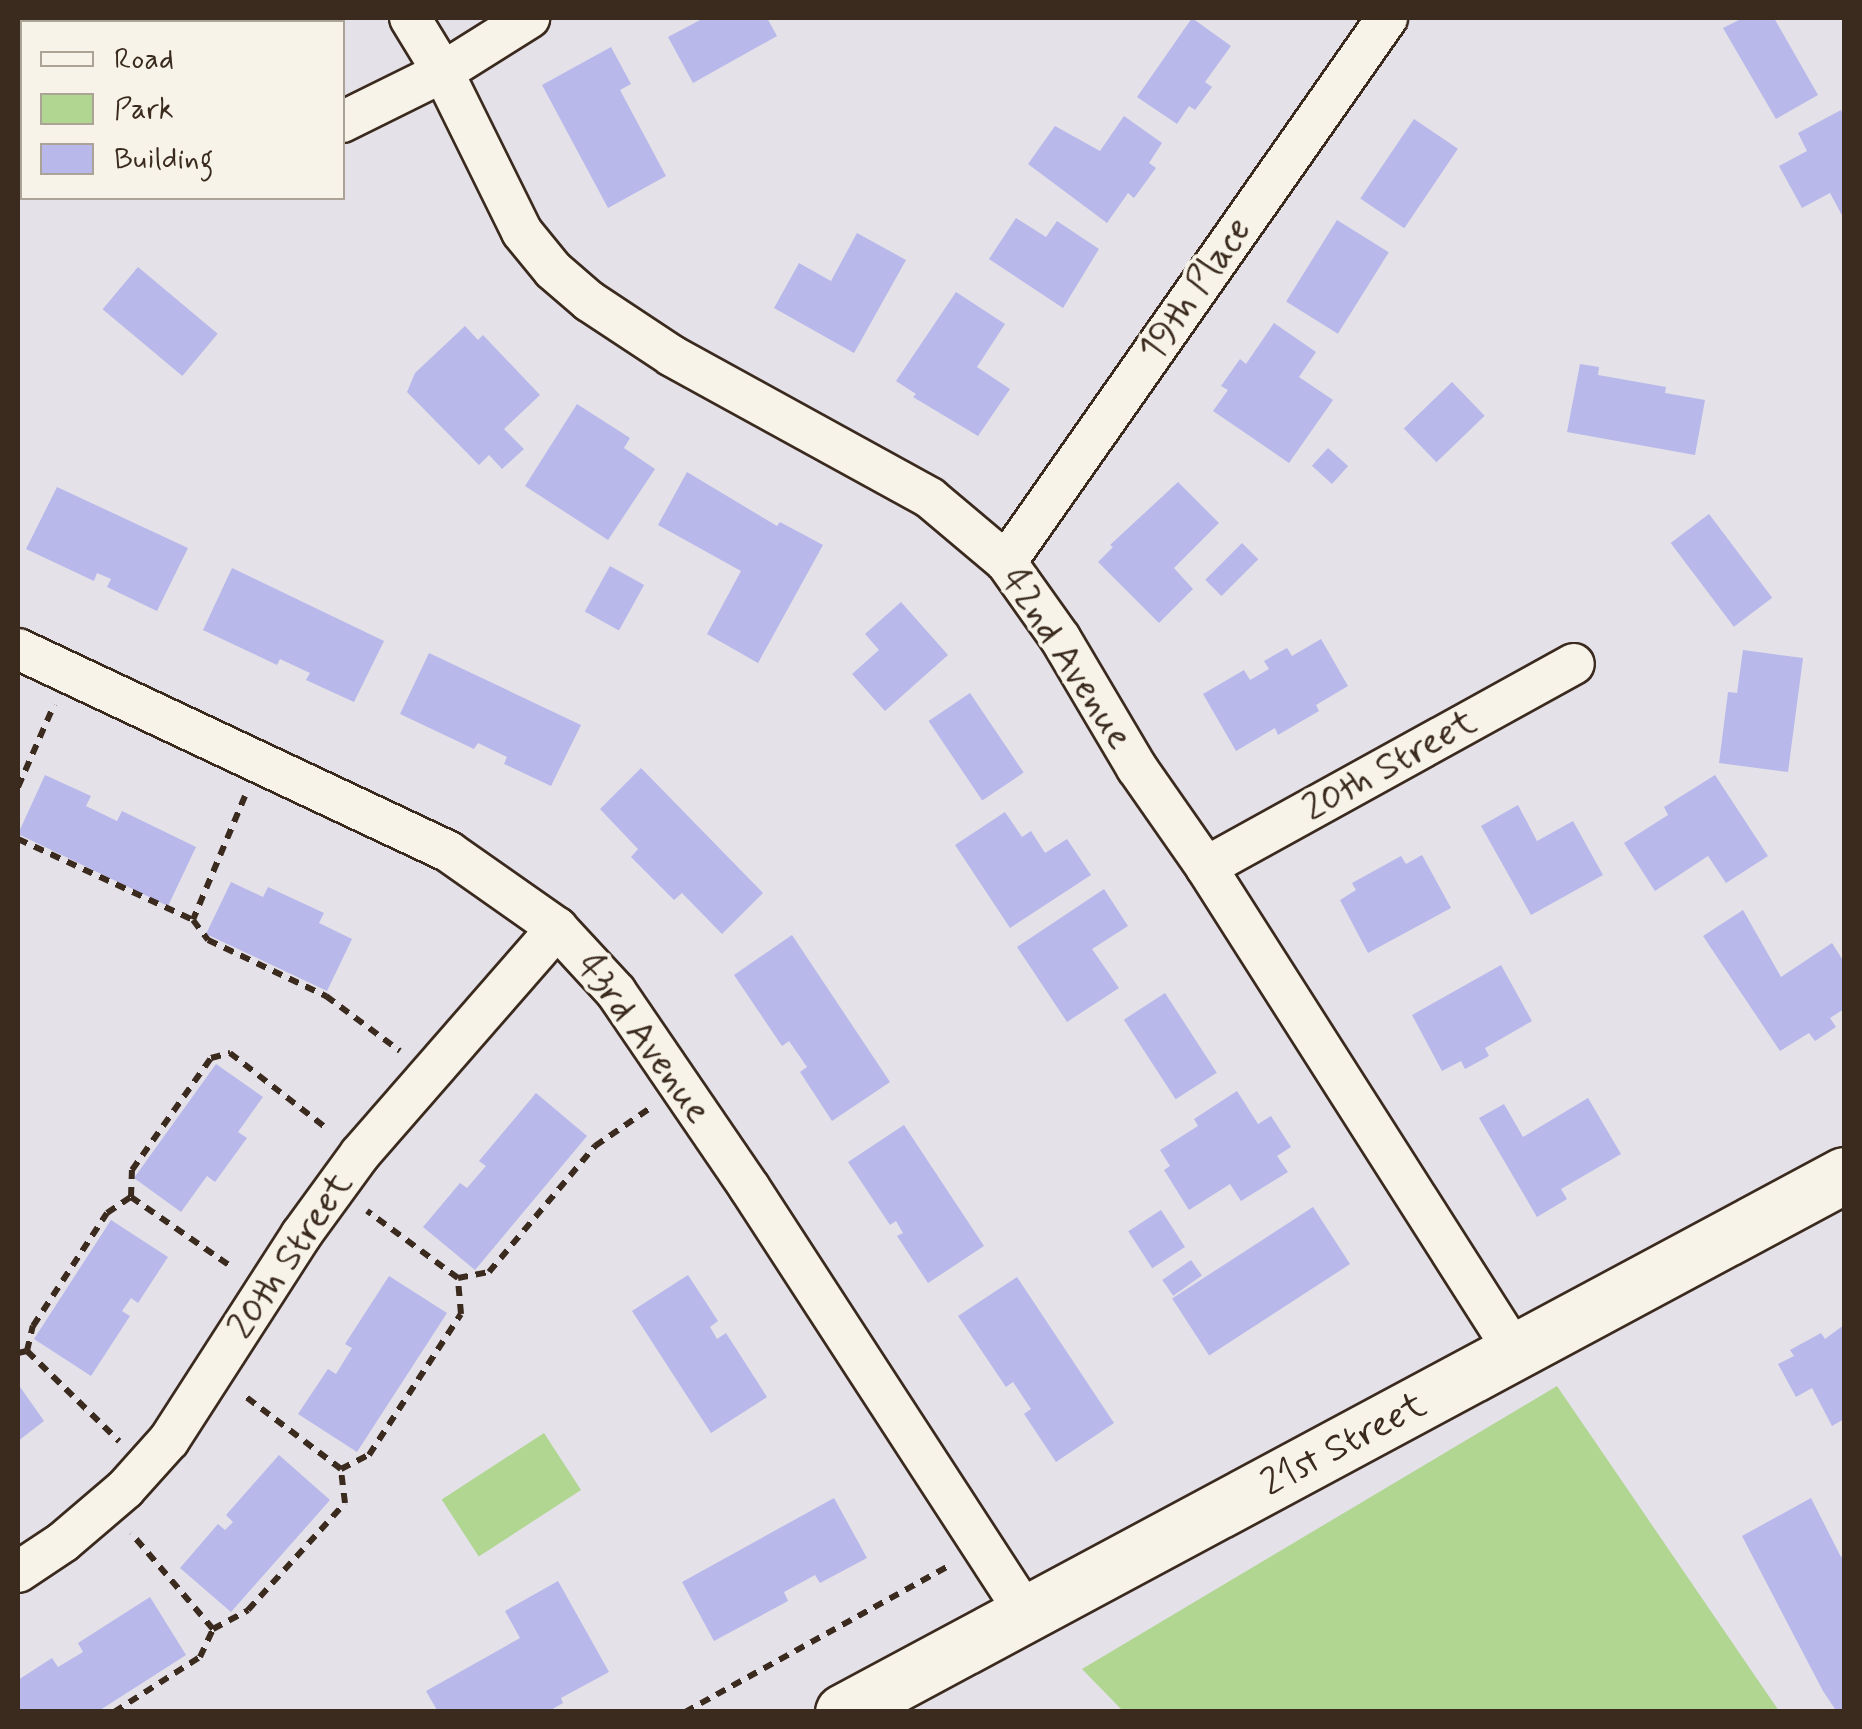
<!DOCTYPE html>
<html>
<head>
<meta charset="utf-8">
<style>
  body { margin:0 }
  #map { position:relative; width:1862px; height:1729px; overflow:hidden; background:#e4e1e9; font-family:Mynerve,sans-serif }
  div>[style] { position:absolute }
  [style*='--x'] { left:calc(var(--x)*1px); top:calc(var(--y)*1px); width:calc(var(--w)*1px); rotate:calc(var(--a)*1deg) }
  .green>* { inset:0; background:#b0d692; transform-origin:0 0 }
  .building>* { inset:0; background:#b8b8ea; transform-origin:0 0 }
  .path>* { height:6px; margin-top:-3px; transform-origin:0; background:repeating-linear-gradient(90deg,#3b2a1e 0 10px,transparent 0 18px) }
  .roads { filter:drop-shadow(2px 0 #3b2a1e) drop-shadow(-2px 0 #3b2a1e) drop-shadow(0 2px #3b2a1e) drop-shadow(0 -2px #3b2a1e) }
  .street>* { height:40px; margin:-20px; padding:0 20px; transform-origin:20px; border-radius:20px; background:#f7f3e8 }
  .secondary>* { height:55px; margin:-27.5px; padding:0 27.5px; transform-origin:27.5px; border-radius:27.5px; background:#f7f3e8 }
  span { translate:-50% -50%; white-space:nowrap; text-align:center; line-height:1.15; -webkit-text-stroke:8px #f7f3e8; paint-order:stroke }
  .street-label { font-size:38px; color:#3b2a1e }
  .frame { position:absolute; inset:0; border:20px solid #3b2a1e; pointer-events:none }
  .legend { position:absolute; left:20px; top:20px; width:325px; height:180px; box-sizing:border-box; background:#f7f3e8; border:2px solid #aca397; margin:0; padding:12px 18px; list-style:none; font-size:30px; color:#3b2a1e }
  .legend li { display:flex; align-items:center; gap:20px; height:50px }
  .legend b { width:50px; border:2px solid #aca397 }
</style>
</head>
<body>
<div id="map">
  <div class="green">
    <i style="clip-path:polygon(1557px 1386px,1779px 1711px,1123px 1711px,1082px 1669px)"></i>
    <i style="left:544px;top:1433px;width:68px;height:122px;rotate:57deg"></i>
  </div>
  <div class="building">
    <i style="left:212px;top:18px;width:77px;height:5px"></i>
    <i style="clip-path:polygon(704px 18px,767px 18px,777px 36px,693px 83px,668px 37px)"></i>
    <i style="clip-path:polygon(1192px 18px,1231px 46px,1205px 82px,1212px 87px,1195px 110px,1189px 106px,1177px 124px,1137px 97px)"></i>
    <i style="clip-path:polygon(1743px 18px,1774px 18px,1818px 95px,1776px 119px,1723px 28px)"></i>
    <i style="clip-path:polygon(611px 47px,631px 84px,620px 90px,666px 176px,608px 208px,542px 85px)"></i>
    <i style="clip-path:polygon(1841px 110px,1844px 117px,1844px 219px,1830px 193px,1802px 208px,1779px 166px,1807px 151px,1798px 133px)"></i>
    <i style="clip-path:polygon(1124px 116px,1162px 143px,1149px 163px,1156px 168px,1134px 198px,1128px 193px,1107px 223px,1028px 164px,1055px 126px,1100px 151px)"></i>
    <i style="left:1414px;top:119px;width:53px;height:96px;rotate:34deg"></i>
    <i style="clip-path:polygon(1016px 218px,1046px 237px,1057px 221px,1099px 249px,1063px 308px,989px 259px)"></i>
    <i style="left:1337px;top:220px;width:61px;height:96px;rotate:32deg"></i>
    <i style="clip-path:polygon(857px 233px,906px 260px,854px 353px,774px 308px,799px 263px,831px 281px)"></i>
    <i style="left:138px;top:267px;width:104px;height:55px;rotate:40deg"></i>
    <i style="clip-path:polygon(956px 292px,1005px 324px,977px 367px,1010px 389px,978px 436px,913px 397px,916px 394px,896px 381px)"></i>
    <i style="clip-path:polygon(1274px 323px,1316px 352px,1299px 377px,1333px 400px,1289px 463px,1213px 411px,1228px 390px,1221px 386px,1240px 359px,1246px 364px)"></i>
    <i style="clip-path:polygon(465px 326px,478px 340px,483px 335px,540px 395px,504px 429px,524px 449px,502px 469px,489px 455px,479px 465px,407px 392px,415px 373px)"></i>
    <i style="clip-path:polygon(1580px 364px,1599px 367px,1598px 375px,1666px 387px,1665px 393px,1705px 400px,1695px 455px,1567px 432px)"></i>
    <i style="left:1452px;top:382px;width:47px;height:67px;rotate:46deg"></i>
    <i style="clip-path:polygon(577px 404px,630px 438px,624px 448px,655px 469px,608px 540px,525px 486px)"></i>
    <i style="left:1328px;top:448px;width:27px;height:24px;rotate:42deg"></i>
    <i style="clip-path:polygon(687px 472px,777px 526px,780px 522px,823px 545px,758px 663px,707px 634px,741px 571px,658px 525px)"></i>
    <i style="clip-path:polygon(1178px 482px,1219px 523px,1174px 568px,1193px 589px,1159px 623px,1098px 562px,1113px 547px,1110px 545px)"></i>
    <i style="clip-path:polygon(57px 487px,188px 548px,157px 611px,107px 587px,111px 579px,97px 573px,94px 581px,26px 549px)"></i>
    <i style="left:1709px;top:514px;width:105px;height:48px;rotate:53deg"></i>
    <i style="left:1242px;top:543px;width:23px;height:52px;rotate:45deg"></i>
    <i style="left:610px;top:566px;width:39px;height:52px;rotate:29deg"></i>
    <i style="clip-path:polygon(232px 568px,384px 641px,354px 702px,306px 680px,310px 673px,280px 659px,277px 665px,203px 630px)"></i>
    <i style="clip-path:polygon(901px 602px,948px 655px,885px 711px,852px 674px,879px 650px,865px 634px)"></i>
    <i style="clip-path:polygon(1321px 639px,1348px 686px,1316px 705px,1319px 711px,1278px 735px,1275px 728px,1236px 751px,1203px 694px,1244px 670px,1250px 680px,1269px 669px,1264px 661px,1287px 648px,1292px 656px)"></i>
    <i style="clip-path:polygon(1743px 650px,1803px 658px,1788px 772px,1719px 763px,1728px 692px,1737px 693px)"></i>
    <i style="clip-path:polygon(429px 653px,581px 725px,551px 786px,504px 764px,507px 757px,478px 743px,474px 749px,400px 714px)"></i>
    <i style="left:970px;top:693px;width:96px;height:50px;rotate:56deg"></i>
    <i style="clip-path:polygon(641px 768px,763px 893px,722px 934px,682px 893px,674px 900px,631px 857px,638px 849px,600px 809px)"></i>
    <i style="clip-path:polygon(45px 775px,91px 796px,86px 806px,117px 821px,122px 811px,196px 847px,168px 906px,18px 834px)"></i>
    <i style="clip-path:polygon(1715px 775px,1768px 856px,1726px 883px,1708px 856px,1655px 891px,1624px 843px,1668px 815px,1664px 807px)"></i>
    <i style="clip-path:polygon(1518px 805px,1537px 841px,1573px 821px,1603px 875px,1531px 915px,1481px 826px)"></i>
    <i style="clip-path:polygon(1005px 812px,1022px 837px,1031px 831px,1045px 853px,1067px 839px,1091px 875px,1010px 928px,955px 845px)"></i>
    <i style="clip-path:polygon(1422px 855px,1451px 908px,1368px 953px,1340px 900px,1356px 890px,1352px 883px,1401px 856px,1406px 864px)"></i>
    <i style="clip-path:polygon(231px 882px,263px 897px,268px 887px,324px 913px,319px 923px,352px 939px,327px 991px,206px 934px)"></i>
    <i style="clip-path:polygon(1104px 889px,1128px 926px,1092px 949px,1119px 988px,1067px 1022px,1017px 947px)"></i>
    <i style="clip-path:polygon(1743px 910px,1781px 977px,1832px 943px,1844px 962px,1844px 1009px,1830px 1018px,1836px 1027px,1815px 1041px,1809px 1033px,1780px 1051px,1703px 936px)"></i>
    <i style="clip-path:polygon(792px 935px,890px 1082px,832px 1121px,800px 1072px,807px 1067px,789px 1041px,782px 1046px,734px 975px)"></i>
    <i style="clip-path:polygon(1501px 965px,1532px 1021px,1485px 1048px,1489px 1056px,1465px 1069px,1461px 1061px,1442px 1071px,1412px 1015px)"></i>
    <i style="left:1165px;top:993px;width:95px;height:49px;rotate:57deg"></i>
    <i style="clip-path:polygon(216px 1064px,263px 1097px,238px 1132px,247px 1138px,215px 1182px,207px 1176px,181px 1212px,134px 1178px)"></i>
    <i style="clip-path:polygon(1237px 1091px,1258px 1124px,1271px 1116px,1291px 1147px,1277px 1156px,1288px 1172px,1241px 1201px,1230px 1184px,1189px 1210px,1164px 1170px,1170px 1166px,1160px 1150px,1198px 1126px,1194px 1119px)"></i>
    <i style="clip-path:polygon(536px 1093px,587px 1136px,475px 1270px,423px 1227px,460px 1183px,467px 1188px,486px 1166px,479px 1161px)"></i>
    <i style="clip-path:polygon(1588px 1098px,1621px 1154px,1561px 1189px,1567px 1199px,1537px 1217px,1479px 1118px,1504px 1104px,1523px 1137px)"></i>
    <i style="clip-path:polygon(904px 1125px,984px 1246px,928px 1283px,897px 1236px,903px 1233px,896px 1221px,890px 1225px,848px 1162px)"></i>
    <i style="left:1313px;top:1207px;width:68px;height:168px;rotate:57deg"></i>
    <i style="left:1161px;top:1210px;width:44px;height:39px;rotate:57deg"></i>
    <i style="clip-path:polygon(111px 1220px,168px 1257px,138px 1303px,131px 1298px,122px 1311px,130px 1316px,91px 1376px,34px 1339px)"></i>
    <i style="left:1191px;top:1260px;width:19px;height:35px;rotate:55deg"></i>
    <i style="clip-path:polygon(688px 1275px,718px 1321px,710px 1327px,717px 1339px,726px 1333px,767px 1397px,711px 1433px,632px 1311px)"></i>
    <i style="clip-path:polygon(389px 1276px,447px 1313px,357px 1452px,298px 1414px,328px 1369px,336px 1374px,352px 1348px,345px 1344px)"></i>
    <i style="clip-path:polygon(1017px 1277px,1114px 1423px,1056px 1462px,1024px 1414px,1031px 1409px,1013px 1382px,1006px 1387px,958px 1316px)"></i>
    <i style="clip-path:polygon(1844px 1325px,1844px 1419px,1832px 1426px,1812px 1388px,1796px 1397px,1778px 1364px,1794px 1356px,1790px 1350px,1821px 1333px,1825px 1339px)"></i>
    <i style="clip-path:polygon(18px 1384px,44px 1421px,18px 1441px)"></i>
    <i style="clip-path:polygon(279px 1455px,330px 1500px,231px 1612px,180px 1568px,218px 1524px,225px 1530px,233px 1522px,226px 1515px)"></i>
    <i style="clip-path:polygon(834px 1498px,867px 1558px,820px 1583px,815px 1575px,784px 1592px,788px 1601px,714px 1641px,682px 1582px)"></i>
    <i style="clip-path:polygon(1811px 1498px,1841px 1557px,1844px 1555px,1844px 1712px,1837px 1712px,1823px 1691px,1742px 1536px)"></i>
    <i style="clip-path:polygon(558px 1581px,609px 1672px,561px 1698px,563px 1703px,547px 1712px,438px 1712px,426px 1691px,520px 1638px,505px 1611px)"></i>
    <i style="clip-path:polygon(150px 1597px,186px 1655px,97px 1712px,18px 1712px,18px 1680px,52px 1658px,58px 1667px,83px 1652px,78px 1643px)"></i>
  </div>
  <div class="path">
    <i style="--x:18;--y:787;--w:90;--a:-66.3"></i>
    <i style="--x:245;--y:796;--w:134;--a:112.8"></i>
    <i style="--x:193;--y:920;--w:25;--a:53"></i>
    <i style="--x:208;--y:940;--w:131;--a:25.4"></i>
    <i style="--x:326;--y:996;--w:92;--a:36.6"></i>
    <i style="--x:18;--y:839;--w:193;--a:24.8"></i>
    <i style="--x:131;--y:1197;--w:27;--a:-88"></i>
    <i style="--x:132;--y:1170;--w:137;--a:-54.8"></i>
    <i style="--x:211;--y:1058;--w:20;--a:-15"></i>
    <i style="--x:230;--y:1053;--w:125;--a:37.9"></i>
    <i style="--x:458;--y:1278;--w:32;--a:-11"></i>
    <i style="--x:489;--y:1272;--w:165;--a:-49.9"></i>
    <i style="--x:595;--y:1146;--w:67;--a:-34.6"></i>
    <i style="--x:27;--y:1351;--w:26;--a:-77"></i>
    <i style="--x:33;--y:1326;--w:135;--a:-56.8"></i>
    <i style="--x:107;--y:1213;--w:29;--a:-34"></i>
    <i style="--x:131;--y:1197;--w:124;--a:34.8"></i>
    <i style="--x:18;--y:1353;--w:9;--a:-13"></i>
    <i style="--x:27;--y:1351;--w:129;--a:44.4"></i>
    <i style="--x:341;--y:1469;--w:31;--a:-27"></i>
    <i style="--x:369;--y:1455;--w:168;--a:-56.9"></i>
    <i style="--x:461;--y:1314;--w:36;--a:-95"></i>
    <i style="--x:458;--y:1278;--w:113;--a:-143.6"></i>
    <i style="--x:213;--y:1629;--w:40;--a:-28"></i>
    <i style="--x:248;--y:1610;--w:144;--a:-47.8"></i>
    <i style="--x:345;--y:1503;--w:34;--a:-97"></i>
    <i style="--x:341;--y:1469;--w:121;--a:-142.8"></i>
    <i style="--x:114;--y:1712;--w:102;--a:-32.6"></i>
    <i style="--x:200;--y:1657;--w:31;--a:-65"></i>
    <i style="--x:213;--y:1629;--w:126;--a:-130.5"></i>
    <i style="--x:685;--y:1712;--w:301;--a:-29"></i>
  </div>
  <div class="roads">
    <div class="street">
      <i style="--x:410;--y:18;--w:63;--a:58.6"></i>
      <i style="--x:443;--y:72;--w:178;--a:63.7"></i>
      <i style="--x:522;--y:232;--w:49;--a:50.8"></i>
      <i style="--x:553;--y:270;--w:48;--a:40.7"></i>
      <i style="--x:589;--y:301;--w:100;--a:33.5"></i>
      <i style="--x:672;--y:356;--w:294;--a:28.8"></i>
      <i style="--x:930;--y:498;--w:99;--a:40.1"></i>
      <i style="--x:1006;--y:562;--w:93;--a:54.6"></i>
      <i style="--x:1060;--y:638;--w:151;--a:59.4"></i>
      <i style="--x:1137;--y:768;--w:121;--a:55.1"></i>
      <i style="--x:1206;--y:867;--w:575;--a:57.5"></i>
      <i style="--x:342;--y:122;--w:113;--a:-26.3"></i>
      <i style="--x:443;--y:72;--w:102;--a:-32.1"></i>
      <i style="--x:1006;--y:562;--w:664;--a:-54.99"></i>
      <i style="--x:18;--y:649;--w:476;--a:25.2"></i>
      <i style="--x:449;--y:852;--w:132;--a:35.1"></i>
      <i style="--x:557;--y:928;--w:87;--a:47.3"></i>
      <i style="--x:616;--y:992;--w:236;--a:55.7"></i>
      <i style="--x:749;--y:1187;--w:507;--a:57"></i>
      <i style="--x:1206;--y:867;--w:420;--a:-28.9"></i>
      <i style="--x:18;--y:1572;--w:54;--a:-33.7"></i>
      <i style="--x:63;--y:1542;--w:82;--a:-40.5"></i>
      <i style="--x:125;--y:1489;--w:66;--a:-48.1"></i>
      <i style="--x:169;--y:1440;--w:244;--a:-57.2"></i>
      <i style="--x:301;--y:1235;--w:100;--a:-53.9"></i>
      <i style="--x:360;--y:1154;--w:300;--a:-48.9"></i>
    </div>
    <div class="secondary">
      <i style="--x:843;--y:1712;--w:1136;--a:-28.21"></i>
    </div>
  </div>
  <div class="street-label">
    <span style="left:1196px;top:290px;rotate:-55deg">19th Place</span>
    <span style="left:1066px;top:659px;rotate:57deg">42nd Avenue</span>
    <span style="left:1390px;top:766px;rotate:-29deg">20th Street</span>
    <span style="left:643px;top:1039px;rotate:54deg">43rd Avenue</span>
    <span style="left:291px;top:1256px;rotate:-56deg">20th Street</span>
    <span style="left:1344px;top:1445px;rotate:-28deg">21st Street</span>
  </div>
  <div class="frame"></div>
  <ul class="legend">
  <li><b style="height:12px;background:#f7f3e8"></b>Road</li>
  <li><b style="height:28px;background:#b0d692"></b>Park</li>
  <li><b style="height:28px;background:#b8b8ea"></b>Building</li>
  </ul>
</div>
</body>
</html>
